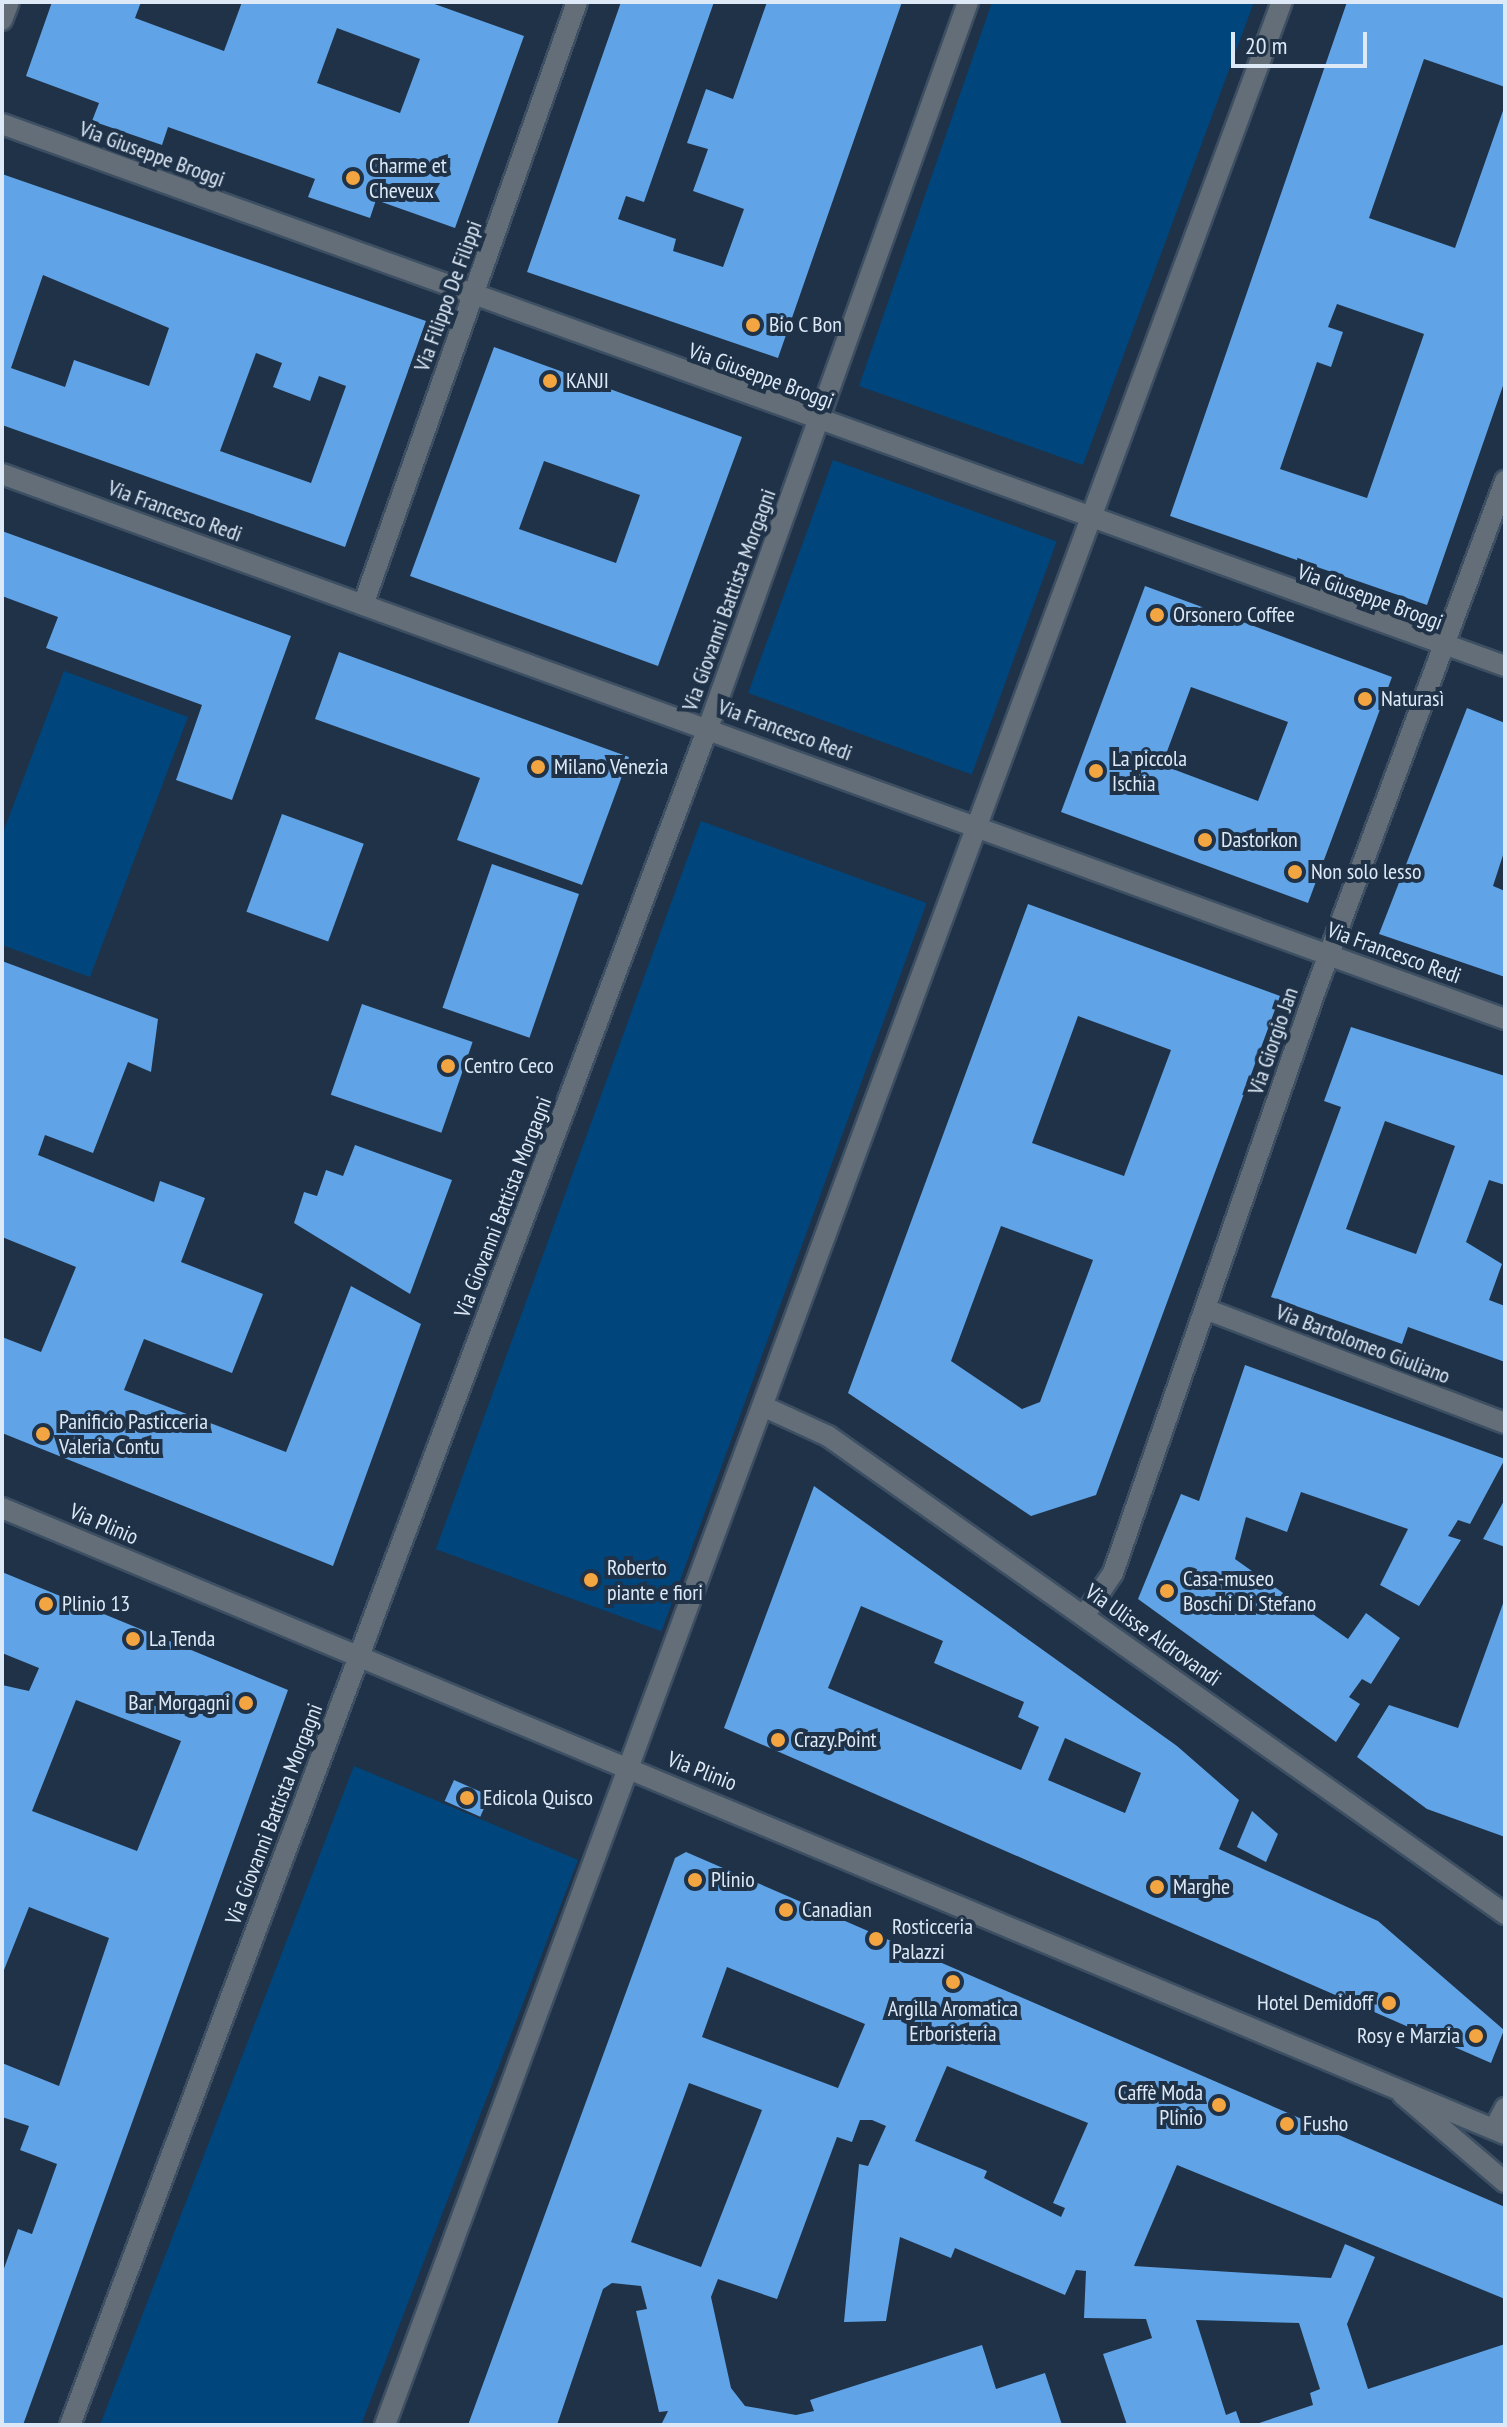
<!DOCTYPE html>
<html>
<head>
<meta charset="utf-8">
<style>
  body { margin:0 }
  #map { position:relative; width:1507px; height:2427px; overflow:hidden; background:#1f3247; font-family:"PT Sans Narrow",sans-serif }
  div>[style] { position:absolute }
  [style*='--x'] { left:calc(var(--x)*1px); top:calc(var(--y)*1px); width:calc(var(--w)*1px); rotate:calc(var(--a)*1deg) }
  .green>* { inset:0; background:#00467d; transform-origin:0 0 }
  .building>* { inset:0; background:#60a3e6; transform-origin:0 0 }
  .roads { filter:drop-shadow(2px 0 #3d4f63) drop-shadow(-2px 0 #3d4f63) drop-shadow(0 2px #3d4f63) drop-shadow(0 -2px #3d4f63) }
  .minor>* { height:20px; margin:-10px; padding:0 10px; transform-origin:10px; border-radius:10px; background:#646e78 }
  .dots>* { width:22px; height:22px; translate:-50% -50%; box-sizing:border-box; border:4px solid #1f3247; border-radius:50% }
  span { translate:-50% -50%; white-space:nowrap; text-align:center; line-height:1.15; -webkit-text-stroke:8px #1f3247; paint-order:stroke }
  .street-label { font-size:22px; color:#dde9f7 }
  .poi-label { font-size:22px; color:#dde9f7 }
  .left { translate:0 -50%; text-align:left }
  .right { translate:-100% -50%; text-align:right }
  .frame { position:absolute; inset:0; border:4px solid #dde9f7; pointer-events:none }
  .scale { position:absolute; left:1231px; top:32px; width:136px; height:36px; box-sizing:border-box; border:4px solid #dde9f7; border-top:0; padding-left:10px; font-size:24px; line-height:28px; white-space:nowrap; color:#dde9f7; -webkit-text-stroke:6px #1f3247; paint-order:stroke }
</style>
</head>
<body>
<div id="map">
  <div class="green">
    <i style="clip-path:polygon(992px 2px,1254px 2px,1083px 465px,859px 386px)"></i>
    <i style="left:833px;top:460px;width:238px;height:248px;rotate:20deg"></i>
    <i style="clip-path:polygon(64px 671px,188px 717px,90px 977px,2px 945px,2px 835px)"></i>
    <i style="left:701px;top:821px;width:240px;height:775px;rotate:20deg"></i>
    <i style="clip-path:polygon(354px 1766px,578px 1860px,361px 2425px,100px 2425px)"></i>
  </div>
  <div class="building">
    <i style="clip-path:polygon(evenodd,52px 2px,141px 2px,135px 18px,224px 51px,242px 2px,429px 2px,524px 36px,455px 228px,376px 200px,370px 218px,308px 197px,315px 179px,168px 127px,162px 145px,92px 121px,99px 103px,26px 76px,52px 2px,337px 28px,420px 59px,400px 113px,317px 83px,337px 28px)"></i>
    <i style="clip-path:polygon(621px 2px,714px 2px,644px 202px,626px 196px,618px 219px,676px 239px,673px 251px,723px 267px,744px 209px,693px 191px,708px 149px,687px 143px,706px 89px,733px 99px,767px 2px,902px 2px,778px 358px,527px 272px)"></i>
    <i style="clip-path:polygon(evenodd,1347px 2px,1505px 2px,1505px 87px,1424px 59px,1369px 218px,1455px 248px,1505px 105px,1505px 380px,1427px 605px,1170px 516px,1347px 2px,1337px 304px,1424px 334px,1367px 498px,1280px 469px,1317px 362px,1331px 367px,1343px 332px,1328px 327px,1337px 304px)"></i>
    <i style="clip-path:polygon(evenodd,2px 174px,426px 321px,345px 547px,2px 425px,2px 174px,43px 275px,169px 328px,149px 386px,74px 360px,65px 387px,11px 368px,43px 275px,2px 174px,256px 353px,282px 363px,273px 387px,310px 401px,319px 376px,346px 386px,311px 483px,220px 451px,256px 353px)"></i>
    <i style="clip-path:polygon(evenodd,494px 347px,742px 437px,658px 666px,410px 576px,494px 347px,544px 461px,640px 495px,616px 563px,519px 529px,544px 461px)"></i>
    <i style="clip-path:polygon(2px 531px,291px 636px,232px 800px,176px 780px,202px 705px,46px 648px,58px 617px,2px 596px)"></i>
    <i style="clip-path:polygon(evenodd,1145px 586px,1392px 677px,1308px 903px,1061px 812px,1145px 586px,1191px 687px,1288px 722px,1258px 801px,1162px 765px,1191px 687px)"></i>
    <i style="clip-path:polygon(339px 652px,629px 757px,582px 885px,457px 840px,480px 778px,315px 719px)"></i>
    <i style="clip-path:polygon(1467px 708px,1505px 723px,1505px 849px,1493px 886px,1505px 891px,1505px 977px,1379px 934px)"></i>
    <i style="left:282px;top:814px;width:87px;height:104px;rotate:20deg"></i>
    <i style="left:492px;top:864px;width:92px;height:152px;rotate:19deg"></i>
    <i style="clip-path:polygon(evenodd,1028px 904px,1280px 996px,1096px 1495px,1031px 1516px,848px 1393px,1028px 904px,1078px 1016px,1171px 1050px,1124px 1176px,1032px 1143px,1078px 1016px,1028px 904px,1001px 1226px,1093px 1260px,1040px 1402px,1022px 1409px,951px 1361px,1001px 1226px)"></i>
    <i style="clip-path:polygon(2px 961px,158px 1019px,151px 1072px,128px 1062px,93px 1153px,45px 1135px,38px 1155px,154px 1202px,160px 1181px,205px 1198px,181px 1262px,263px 1294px,232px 1373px,144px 1339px,124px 1390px,286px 1452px,351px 1286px,421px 1324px,333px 1566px,2px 1433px,2px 1337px,41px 1352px,76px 1267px,2px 1237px)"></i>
    <i style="left:362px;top:1004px;width:117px;height:96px;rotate:19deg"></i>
    <i style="clip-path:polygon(evenodd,1351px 1027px,1505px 1076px,1505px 1185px,1489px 1180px,1466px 1242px,1502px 1264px,1489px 1300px,1505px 1306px,1505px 1362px,1408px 1327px,1402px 1344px,1271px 1297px,1341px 1107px,1324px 1101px,1351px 1027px,1385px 1121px,1455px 1146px,1416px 1254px,1346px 1229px,1385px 1121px)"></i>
    <i style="clip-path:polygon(355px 1145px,452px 1180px,410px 1294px,294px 1223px,304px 1192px,317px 1196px,326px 1170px,343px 1176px)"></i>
    <i style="clip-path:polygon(1245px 1365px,1505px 1459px,1470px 1524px,1458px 1520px,1448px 1536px,1461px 1540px,1419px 1606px,1380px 1585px,1408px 1529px,1301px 1492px,1287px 1532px,1246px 1517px,1235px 1559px,1348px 1639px,1366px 1613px,1400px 1638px,1371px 1684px,1362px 1679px,1349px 1697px,1360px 1704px,1336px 1742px,1138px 1599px,1181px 1494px,1199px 1501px)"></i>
    <i style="clip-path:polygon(evenodd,814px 1486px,1177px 1746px,1239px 1800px,1219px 1849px,1378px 1921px,1504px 2030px,1491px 2063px,724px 1728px,814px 1486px,861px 1606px,943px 1641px,934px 1663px,1024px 1702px,1018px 1717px,1039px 1727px,1021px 1770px,828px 1688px,861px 1606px,814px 1486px,1065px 1738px,1141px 1773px,1125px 1813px,1048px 1780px,1065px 1738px)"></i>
    <i style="clip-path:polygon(1505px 1499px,1505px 1547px,1483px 1539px)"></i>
    <i style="clip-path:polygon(evenodd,2px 1572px,288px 1690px,23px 2425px,2px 2425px,2px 2274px,18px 2229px,32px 2234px,57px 2164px,20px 2150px,29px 2126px,2px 2117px,2px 2063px,59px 2086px,109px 1938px,29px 1907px,2px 1975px,2px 1685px,29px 1691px,39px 1668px,2px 1653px,2px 1572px,76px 1700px,181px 1741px,137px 1851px,32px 1811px,76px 1700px)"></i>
    <i style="clip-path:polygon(1505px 1598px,1505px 1837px,1427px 1809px,1357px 1757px,1389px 1705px,1458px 1728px)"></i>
    <i style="left:454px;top:1780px;width:39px;height:23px;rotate:24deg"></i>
    <i style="clip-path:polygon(1252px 1811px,1278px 1834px,1266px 1862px,1237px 1847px)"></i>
    <i style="clip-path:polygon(evenodd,686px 1852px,1505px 2207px,1505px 2299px,1177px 2165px,1134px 2266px,1331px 2278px,1345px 2244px,1375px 2257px,1347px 2324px,1368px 2389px,1505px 2344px,1505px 2425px,1253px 2425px,1313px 2405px,1310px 2393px,1320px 2389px,1299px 2323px,1196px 2320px,1226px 2415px,1236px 2411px,1241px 2425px,1127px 2425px,1103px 2354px,1152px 2338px,1146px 2319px,1084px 2318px,1086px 2271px,1076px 2270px,1065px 2295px,955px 2248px,951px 2258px,900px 2237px,886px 2321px,844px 2322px,859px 2164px,868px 2166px,886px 2126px,872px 2120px,860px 2120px,852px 2142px,837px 2137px,777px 2299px,718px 2279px,711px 2297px,731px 2388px,745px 2406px,796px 2415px,814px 2411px,810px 2400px,982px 2345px,996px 2389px,1045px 2373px,1062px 2425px,661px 2425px,668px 2411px,659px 2412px,636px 2311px,647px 2309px,641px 2286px,612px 2283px,603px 2289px,557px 2425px,468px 2425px,675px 1858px,686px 1852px,727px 1967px,865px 2024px,838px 2088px,702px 2037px,727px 1967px,686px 1852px,947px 2066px,1088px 2123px,1053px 2203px,1065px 2208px,1061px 2217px,984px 2178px,987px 2171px,915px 2141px,947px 2066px,686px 1852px,689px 2083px,762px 2110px,701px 2267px,631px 2242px,689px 2083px)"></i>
  </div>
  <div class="roads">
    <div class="minor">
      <i style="--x:2;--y:20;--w:19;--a:-69"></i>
      <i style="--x:2;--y:124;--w:1598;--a:19.83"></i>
      <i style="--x:2;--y:474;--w:1599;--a:19.93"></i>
      <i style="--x:363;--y:605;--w:640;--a:-70.46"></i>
      <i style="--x:1205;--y:1309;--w:321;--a:20.8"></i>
      <i style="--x:767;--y:1408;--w:67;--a:24.7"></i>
      <i style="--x:828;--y:1436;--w:829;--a:35.22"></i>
      <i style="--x:2;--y:1508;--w:1628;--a:22.61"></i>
      <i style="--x:1084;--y:1616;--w:52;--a:-56"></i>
      <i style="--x:1113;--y:1573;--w:610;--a:-70.85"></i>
      <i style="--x:1313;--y:997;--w:551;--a:-69.59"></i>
      <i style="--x:1403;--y:2095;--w:134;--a:40.5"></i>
      <i style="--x:1494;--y:2129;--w:24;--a:-62"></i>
      <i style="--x:70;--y:2425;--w:1813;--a:-69.4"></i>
      <i style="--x:708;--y:728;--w:771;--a:-70.3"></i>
      <i style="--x:385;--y:2425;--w:2584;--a:-69.69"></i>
    </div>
  </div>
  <div class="dots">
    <i style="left:353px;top:178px;background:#f2a541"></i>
    <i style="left:753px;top:325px;background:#f2a541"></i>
    <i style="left:550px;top:381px;background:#f2a541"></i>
    <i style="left:1157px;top:615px;background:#f2a541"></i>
    <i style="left:1365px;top:699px;background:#f2a541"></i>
    <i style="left:538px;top:767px;background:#f2a541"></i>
    <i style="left:1096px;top:771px;background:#f2a541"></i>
    <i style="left:1205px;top:840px;background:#f2a541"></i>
    <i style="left:1295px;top:872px;background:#f2a541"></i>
    <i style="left:448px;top:1066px;background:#f2a541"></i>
    <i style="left:43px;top:1434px;background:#f2a541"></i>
    <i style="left:591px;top:1580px;background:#f2a541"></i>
    <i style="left:1167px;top:1591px;background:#f2a541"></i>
    <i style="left:46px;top:1604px;background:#f2a541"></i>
    <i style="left:133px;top:1639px;background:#f2a541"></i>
    <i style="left:246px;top:1703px;background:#f2a541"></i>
    <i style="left:778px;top:1740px;background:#f2a541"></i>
    <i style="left:467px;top:1798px;background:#f2a541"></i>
    <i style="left:695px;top:1880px;background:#f2a541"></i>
    <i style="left:1157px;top:1887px;background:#f2a541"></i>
    <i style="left:786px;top:1910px;background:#f2a541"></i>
    <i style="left:876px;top:1939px;background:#f2a541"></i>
    <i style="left:953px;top:1982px;background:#f2a541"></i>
    <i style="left:1389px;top:2003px;background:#f2a541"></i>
    <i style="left:1476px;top:2036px;background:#f2a541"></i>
    <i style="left:1219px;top:2105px;background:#f2a541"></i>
    <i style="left:1287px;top:2124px;background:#f2a541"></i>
  </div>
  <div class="street-label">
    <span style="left:152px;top:154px;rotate:20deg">Via Giuseppe Broggi</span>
    <span style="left:448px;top:296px;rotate:-70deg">Via Filippo De Filippi</span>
    <span style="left:761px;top:376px;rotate:20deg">Via Giuseppe Broggi</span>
    <span style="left:175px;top:511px;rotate:20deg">Via Francesco Redi</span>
    <span style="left:1370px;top:597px;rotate:20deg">Via Giuseppe Broggi</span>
    <span style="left:729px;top:600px;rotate:-70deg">Via Giovanni Battista Morgagni</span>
    <span style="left:785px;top:730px;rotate:20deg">Via Francesco Redi</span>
    <span style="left:1394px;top:953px;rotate:20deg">Via Francesco Redi</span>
    <span style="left:1273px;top:1041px;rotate:-71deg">Via Giorgio Jan</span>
    <span style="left:503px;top:1207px;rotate:-69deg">Via Giovanni Battista Morgagni</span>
    <span style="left:1363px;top:1344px;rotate:21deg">Via Bartolomeo Giuliano</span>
    <span style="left:104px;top:1524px;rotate:23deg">Via Plinio</span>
    <span style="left:1153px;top:1635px;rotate:35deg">Via Ulisse Aldrovandi</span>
    <span style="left:702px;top:1771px;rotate:21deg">Via Plinio</span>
    <span style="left:274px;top:1814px;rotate:-69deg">Via Giovanni Battista Morgagni</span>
  </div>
  <div class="poi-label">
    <span class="left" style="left:369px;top:178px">Charme et<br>Cheveux</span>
    <span class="left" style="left:769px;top:325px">Bio C Bon</span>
    <span class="left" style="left:566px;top:381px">KANJI</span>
    <span class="left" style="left:1173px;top:615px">Orsonero Coffee</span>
    <span class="left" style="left:1381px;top:699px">Naturasì</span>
    <span class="left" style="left:1112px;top:771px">La piccola<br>Ischia</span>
    <span class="left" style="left:554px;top:767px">Milano Venezia</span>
    <span class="left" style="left:1221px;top:840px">Dastorkon</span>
    <span class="left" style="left:1311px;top:872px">Non solo lesso</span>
    <span class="left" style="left:464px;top:1066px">Centro Ceco</span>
    <span class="left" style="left:59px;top:1434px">Panificio Pasticceria<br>Valeria Contu</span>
    <span class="left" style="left:607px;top:1580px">Roberto<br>piante e fiori</span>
    <span class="left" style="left:1183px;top:1591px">Casa-museo<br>Boschi Di Stefano</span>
    <span class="left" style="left:62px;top:1604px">Plinio 13</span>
    <span class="left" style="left:149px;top:1639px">La Tenda</span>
    <span class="right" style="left:230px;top:1703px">Bar Morgagni</span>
    <span class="left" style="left:794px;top:1740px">Crazy.Point</span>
    <span class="left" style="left:483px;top:1798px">Edicola Quisco</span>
    <span class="left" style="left:711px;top:1880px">Plinio</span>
    <span class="left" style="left:1173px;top:1887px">Marghe</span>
    <span class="left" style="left:802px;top:1910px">Canadian</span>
    <span class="left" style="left:892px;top:1939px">Rosticceria<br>Palazzi</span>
    <span class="right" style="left:1373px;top:2003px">Hotel Demidoff</span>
    <span style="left:953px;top:2021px">Argilla Aromatica<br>Erboristeria</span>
    <span class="right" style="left:1460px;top:2036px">Rosy e Marzia</span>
    <span class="right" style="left:1203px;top:2105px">Caffè Moda<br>Plinio</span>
    <span class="left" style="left:1303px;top:2124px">Fusho</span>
  </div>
  <div class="frame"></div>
  <div class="scale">20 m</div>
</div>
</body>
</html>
